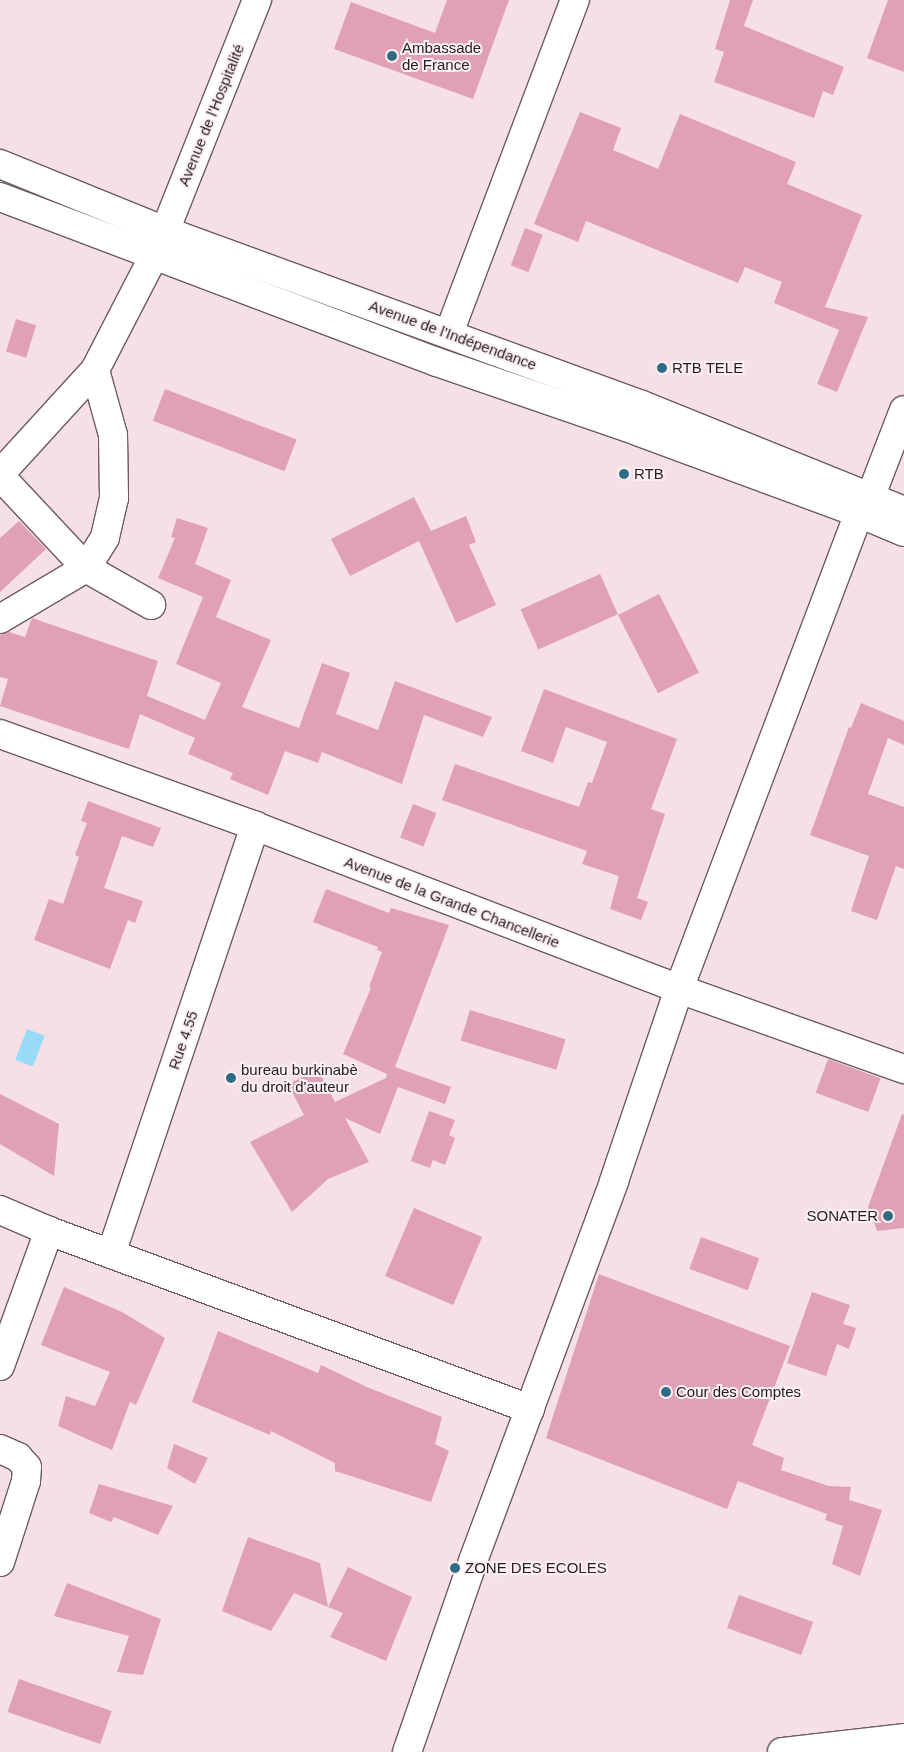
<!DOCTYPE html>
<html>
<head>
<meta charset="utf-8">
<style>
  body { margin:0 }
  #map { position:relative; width:904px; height:1752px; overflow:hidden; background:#f6e0e6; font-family:Helvetica,sans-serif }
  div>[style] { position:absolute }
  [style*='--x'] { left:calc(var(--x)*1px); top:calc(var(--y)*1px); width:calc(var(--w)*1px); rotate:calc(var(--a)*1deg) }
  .water>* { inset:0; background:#98dbf7; transform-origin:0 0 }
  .building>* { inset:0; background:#dfa1b3; transform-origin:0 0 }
  .roads { filter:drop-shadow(1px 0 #6d5b60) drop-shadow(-1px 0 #6d5b60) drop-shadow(0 1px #6d5b60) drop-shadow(0 -1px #6d5b60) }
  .minor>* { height:28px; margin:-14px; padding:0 14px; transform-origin:14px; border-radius:14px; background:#fff }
  .major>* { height:28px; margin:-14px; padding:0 14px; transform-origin:14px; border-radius:14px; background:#fff }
  .highway>* { height:28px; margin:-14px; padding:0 14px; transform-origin:14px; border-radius:14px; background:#fff }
  .dots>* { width:14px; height:14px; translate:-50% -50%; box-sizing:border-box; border:2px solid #fdf0f3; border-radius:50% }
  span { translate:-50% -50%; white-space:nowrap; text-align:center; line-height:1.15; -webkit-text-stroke:4px #fdf0f3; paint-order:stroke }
  .poi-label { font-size:15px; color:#241d1f }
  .left { translate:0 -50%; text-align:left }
  .right { translate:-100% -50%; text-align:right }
  .street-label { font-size:15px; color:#241d1f }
</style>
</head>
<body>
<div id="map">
  <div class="water">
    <i style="left:27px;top:1029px;width:19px;height:33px;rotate:21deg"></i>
  </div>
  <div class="building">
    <i style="clip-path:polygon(447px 0,509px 0,473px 99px,334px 49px,351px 2px,435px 33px)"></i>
    <i style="clip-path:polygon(730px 0,753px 0,744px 26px,844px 67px,833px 95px,823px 91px,814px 118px,714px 82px,724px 52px,715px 49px)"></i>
    <i style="clip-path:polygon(888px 0,904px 0,904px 72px,867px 58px)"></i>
    <i style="clip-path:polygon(580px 112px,621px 128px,613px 150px,658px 169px,680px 114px,796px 162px,787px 184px,862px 215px,825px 307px,868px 317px,837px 392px,817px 384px,839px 330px,774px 303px,782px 282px,745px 267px,738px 283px,586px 221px,578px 242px,534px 224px)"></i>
    <i style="left:525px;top:228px;width:19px;height:40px;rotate:21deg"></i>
    <i style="left:16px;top:319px;width:21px;height:34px;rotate:17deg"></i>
    <i style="left:165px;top:389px;width:141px;height:34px;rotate:21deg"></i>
    <i style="clip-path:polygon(414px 497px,431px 531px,466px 516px,476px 542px,469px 545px,496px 605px,456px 623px,419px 541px,350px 576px,331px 539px)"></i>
    <i style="clip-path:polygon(177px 518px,208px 528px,195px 564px,231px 580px,216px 617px,271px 640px,242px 707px,299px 728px,322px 663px,350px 673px,336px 714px,378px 730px,395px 681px,492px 717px,483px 737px,424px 715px,402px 784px,322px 752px,318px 763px,285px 751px,268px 795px,230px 779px,233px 773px,188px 754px,195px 738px,140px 714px,129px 749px,0 706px,8px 679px,0 677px,0 635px,9px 632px,25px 637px,32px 618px,158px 661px,147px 696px,205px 720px,221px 683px,176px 664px,203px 597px,158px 578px,175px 538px,171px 537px)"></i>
    <i style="clip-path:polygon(19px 521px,46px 549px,0 592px,0 538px)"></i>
    <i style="left:600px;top:574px;width:44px;height:87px;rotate:66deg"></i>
    <i style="left:659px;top:594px;width:88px;height:46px;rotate:63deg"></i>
    <i style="clip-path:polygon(544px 689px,677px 739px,651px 809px,665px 814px,637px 898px,648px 902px,641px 920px,610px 909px,619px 876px,582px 864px,587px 851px,442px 800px,455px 764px,579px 807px,588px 782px,592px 783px,607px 742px,566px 727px,553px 763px,521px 751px)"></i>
    <i style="clip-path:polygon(861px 703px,904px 721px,904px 745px,888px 738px,868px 794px,904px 807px,904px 869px,896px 866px,877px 920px,851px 911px,869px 856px,810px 835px,849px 727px,851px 728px)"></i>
    <i style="clip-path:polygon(88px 801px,161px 828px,153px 847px,122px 836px,104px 888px,143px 901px,135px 923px,128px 920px,110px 969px,34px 940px,49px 899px,63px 904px,79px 857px,75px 855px,87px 823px,81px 821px)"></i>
    <i style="left:413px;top:804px;width:25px;height:36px;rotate:21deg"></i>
    <i style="clip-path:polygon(326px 889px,389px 913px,391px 908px,449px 925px,395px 1067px,451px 1087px,445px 1104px,398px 1087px,380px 1134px,345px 1118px,369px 1162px,328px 1179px,292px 1212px,250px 1142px,304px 1115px,288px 1084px,318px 1070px,335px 1102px,386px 1078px,387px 1074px,343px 1054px,371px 988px,369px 987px,382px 952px,377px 950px,378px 947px,313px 922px)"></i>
    <i style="left:470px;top:1010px;width:100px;height:32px;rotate:17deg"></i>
    <i style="left:828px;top:1059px;width:56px;height:36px;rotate:20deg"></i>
    <i style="clip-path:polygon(0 1094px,59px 1124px,54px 1176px,0 1144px)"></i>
    <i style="clip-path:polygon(429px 1111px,455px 1120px,449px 1135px,455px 1138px,445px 1165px,433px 1160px,430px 1168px,411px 1161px)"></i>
    <i style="clip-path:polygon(902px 1114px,904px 1115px,904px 1228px,877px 1231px,868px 1207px)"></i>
    <i style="left:414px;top:1208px;width:74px;height:74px;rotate:23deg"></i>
    <i style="left:701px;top:1237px;width:62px;height:34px;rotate:20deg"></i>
    <i style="clip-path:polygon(599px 1274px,790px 1346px,752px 1445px,784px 1458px,781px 1470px,829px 1486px,851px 1487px,849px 1500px,882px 1510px,860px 1576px,832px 1564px,843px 1526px,825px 1520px,827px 1514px,738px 1481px,727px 1509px,546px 1438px)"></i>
    <i style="clip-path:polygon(64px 1287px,122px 1312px,165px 1338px,136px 1405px,130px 1402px,112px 1450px,58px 1426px,66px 1396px,95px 1406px,110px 1372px,41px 1345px)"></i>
    <i style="clip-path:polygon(812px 1292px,850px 1305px,843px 1324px,856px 1328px,849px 1349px,837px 1344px,826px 1376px,787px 1363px)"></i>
    <i style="clip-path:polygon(218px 1331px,318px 1373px,321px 1365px,367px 1387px,442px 1417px,435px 1444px,449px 1451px,431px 1502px,335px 1471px,335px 1463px,271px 1431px,270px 1435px,192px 1402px)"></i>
    <i style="clip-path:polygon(174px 1444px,208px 1458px,195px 1484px,167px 1468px)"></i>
    <i style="clip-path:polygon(99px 1484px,173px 1506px,158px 1535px,114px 1517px,111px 1522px,89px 1513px)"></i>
    <i style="clip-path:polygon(248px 1537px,320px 1563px,328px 1607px,294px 1593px,271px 1631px,222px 1611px)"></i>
    <i style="clip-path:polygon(348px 1567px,412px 1597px,386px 1661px,330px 1637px,343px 1613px,328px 1607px)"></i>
    <i style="clip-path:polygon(67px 1583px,161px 1619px,143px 1675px,117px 1672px,129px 1636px,54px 1616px)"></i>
    <i style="left:739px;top:1595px;width:79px;height:35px;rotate:20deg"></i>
    <i style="left:19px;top:1679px;width:98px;height:35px;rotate:19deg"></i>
  </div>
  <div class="roads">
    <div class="minor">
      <i style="--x:165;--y:231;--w:249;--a:-68.3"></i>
      <i style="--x:449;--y:333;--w:356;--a:-69.3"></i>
      <i style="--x:0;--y:474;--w:141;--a:-47.6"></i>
      <i style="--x:95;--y:370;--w:131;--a:-62.7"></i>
      <i style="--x:0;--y:476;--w:126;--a:46.9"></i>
      <i style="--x:86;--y:568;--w:75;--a:29.6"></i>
      <i style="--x:0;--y:619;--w:100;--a:-30.7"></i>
      <i style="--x:86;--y:568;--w:36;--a:-58"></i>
      <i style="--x:105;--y:537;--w:40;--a:-77"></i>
      <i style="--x:114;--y:498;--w:63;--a:-90.9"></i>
      <i style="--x:113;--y:435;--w:67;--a:-105.5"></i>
      <i style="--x:0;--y:734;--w:271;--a:19.8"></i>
      <i style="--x:255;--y:826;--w:454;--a:21"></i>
      <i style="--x:679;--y:989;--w:239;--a:19.6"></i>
      <i style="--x:0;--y:1210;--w:53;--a:23.2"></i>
      <i style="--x:111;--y:1254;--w:452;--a:-71.4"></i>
      <i style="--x:0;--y:1366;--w:144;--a:-70.1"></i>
      <i style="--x:49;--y:1231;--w:513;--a:20.31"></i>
      <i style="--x:0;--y:1449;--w:20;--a:24"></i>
      <i style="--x:18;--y:1457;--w:13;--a:48"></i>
      <i style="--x:27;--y:1467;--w:14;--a:94"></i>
      <i style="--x:26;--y:1481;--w:85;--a:107.8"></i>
      <i style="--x:407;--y:1752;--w:202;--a:-70.9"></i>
      <i style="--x:473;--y:1561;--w:405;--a:-69.6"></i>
      <i style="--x:614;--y:1181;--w:203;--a:-71.3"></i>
      <i style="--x:679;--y:989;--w:509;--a:-69.29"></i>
      <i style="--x:859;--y:513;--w:19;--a:-54"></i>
      <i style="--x:870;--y:498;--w:94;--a:-68.9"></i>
    </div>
    <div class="major">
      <i style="--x:0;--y:164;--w:178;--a:22.1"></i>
      <i style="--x:165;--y:231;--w:508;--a:20.04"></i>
      <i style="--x:642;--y:405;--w:283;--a:22"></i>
      <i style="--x:0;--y:197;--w:467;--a:20.7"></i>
      <i style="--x:437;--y:362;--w:212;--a:19"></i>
      <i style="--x:637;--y:431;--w:237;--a:20.3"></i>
      <i style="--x:859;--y:513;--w:49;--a:22.9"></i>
    </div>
    <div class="highway">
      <i style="--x:782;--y:1752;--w:123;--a:-6.5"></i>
    </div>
  </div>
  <div class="dots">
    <i style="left:392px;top:56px;background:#2f6b83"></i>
    <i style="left:662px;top:368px;background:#2f6b83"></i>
    <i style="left:624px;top:474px;background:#2f6b83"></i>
    <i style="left:231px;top:1078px;background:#2f6b83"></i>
    <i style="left:888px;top:1216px;background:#2f6b83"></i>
    <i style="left:666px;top:1392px;background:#2f6b83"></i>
    <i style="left:455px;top:1568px;background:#2f6b83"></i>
  </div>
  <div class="poi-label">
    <span class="left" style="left:402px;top:56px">Ambassade<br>de France</span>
    <span class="left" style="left:672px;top:368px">RTB TELE</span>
    <span class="left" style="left:634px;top:474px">RTB</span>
    <span class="left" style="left:241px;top:1078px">bureau burkinabè<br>du droit d'auteur</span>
    <span class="right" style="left:878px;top:1216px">SONATER</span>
    <span class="left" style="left:676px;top:1392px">Cour des Comptes</span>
    <span class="left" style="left:465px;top:1568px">ZONE DES ECOLES</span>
  </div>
  <div class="street-label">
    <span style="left:211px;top:115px;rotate:-68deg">Avenue de l'Hospitalité</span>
    <span style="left:453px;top:335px;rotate:20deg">Avenue de l'Indépendance</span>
    <span style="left:452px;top:902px;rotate:21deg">Avenue de la Grande Chancellerie</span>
    <span style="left:183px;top:1040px;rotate:-71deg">Rue 4.55</span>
  </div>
</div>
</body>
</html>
